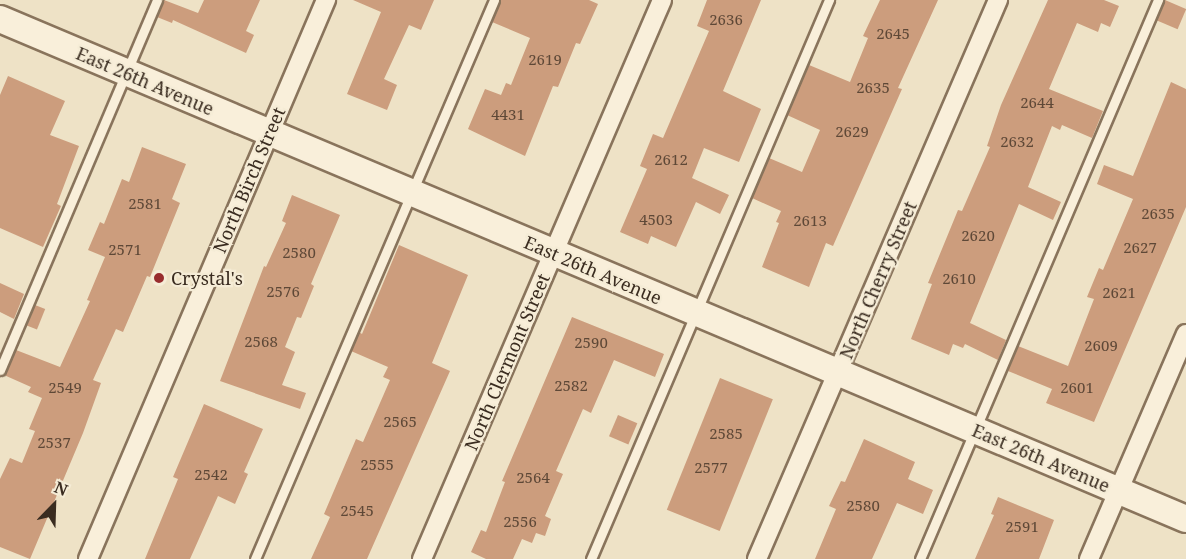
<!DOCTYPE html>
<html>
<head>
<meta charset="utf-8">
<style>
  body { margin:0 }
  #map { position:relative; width:1186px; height:559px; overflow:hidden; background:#eee2c6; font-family:"Noto Serif",serif }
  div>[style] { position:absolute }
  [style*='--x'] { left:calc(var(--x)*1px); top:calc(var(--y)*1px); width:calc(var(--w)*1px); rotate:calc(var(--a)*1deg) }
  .building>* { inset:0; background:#cc9d7d; transform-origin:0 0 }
  .roads { filter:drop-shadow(2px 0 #89745c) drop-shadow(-2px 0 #89745c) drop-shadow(0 2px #89745c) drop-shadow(0 -2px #89745c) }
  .lane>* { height:9px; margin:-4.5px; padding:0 4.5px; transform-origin:4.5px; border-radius:4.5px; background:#f9efda }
  .street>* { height:18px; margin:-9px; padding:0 9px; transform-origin:9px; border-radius:9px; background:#f9efda }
  .secondary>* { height:26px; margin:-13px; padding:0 13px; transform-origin:13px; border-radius:13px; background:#f9efda }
  .dots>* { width:16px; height:16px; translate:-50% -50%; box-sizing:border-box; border:3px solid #f5ecd6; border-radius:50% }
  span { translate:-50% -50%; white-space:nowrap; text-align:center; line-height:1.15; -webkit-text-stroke:4.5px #f5ecd6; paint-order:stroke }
  .number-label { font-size:15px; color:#5e4837 }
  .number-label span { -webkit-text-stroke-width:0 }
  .street-label { font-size:18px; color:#3a2c20 }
  .poi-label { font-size:18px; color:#3a2c20 }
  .left { translate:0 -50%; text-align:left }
  .north { position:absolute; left:24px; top:475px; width:60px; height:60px; -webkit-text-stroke:4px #f5ecd6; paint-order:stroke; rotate:23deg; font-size:16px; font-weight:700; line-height:24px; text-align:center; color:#3a2c20 }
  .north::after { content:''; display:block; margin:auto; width:21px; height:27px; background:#3a2c20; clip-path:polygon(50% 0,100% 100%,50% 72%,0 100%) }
</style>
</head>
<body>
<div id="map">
  <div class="building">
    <i style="clip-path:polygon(164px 0,198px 13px,204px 0,260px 0,246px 31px,254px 35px,246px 53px,173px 20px,172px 23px,157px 17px)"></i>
    <i style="clip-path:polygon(353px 0,434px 0,421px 30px,409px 25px,384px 79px,397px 85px,387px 110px,347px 94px,381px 12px)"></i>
    <i style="clip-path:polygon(501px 0,589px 0,598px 4px,580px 44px,576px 43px,558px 87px,553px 86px,525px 156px,468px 129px,485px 89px,501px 95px,506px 83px,511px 85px,530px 38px,492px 22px)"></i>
    <i style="clip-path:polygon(707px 0,761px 0,723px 91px,761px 109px,739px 162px,704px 148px,692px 178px,729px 195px,720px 214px,696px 202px,676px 247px,651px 236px,648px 244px,620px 232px,647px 169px,640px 166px,653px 134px,663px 138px,709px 31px,697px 26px)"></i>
    <i style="clip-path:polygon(880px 0,938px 0,898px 88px,902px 89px,891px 114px,833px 246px,826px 243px,809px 287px,762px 267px,779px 223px,776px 222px,781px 211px,752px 198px,769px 158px,802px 172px,820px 130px,787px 115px,809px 65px,850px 82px,868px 38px,863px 36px)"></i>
    <i style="clip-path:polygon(1048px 0,1104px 0,1119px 6px,1110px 27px,1101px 23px,1098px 32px,1077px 23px,1049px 89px,1103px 111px,1092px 138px,1062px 125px,1060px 130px,1052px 126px,1028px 187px,1061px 202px,1053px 220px,1019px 204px,970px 323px,1006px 340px,998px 360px,965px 344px,963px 348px,953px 344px,949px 355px,911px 339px,932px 284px,928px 283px,958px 210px,962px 211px,990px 147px,987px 146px,1001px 105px)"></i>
    <i style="left:1165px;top:0;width:23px;height:22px;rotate:23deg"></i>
    <i style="clip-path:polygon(8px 76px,65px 101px,50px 135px,79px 146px,57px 204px,61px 206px,43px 247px,0 228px,0 95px)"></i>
    <i style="clip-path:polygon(1171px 82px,1186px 89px,1186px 207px,1094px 422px,1046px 403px,1052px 389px,1008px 371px,1018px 346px,1068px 366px,1094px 299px,1087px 297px,1099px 268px,1103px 270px,1133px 199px,1097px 184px,1104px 165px,1133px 176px)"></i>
    <i style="clip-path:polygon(142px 147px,186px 164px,172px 199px,180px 203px,150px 277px,147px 276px,123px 332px,116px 329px,93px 380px,101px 383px,83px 433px,30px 559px,0 547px,0 479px,10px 458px,22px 463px,35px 431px,29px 429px,42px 398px,28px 392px,31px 387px,4px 375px,16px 350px,60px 367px,90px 301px,87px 300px,105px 257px,88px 250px,100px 222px,104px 224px,122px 179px,129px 182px)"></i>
    <i style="clip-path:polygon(292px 195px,340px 215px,311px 284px,314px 286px,301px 318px,297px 317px,285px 347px,295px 352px,282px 385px,306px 393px,300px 409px,220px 381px,264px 266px,266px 267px,286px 223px,282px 221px)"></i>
    <i style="clip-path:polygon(399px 245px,468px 275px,432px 363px,450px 371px,367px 559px,311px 559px,330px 517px,324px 514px,356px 439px,363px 442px,390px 380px,383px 377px,388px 367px,351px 351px,359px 332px,362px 334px)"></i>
    <i style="clip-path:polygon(0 283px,24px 294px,14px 319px,0 312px)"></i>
    <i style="left:35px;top:305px;width:11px;height:22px;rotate:22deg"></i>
    <i style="clip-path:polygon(572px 317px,664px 354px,655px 377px,614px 360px,591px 413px,583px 409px,556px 471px,563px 474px,545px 516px,551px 519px,545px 536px,536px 533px,532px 543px,522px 539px,513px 559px,486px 559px,471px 552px,481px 530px,486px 532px,505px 482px,502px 481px)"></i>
    <i style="left:720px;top:378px;width:57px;height:142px;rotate:22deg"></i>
    <i style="clip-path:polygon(204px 404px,263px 429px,244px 472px,248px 474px,235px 504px,218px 496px,190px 559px,145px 559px,178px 479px,173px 477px)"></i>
    <i style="left:618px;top:415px;width:21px;height:23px;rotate:23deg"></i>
    <i style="clip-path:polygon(864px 439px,915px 462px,908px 479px,933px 490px,923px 514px,897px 503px,872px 559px,815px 559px,836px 509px,829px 506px,841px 481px,845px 482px)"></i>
    <i style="clip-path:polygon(998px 497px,1054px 520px,1039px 559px,975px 559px,994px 515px,991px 514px)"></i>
  </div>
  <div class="roads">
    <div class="lane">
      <i style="--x:0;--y:370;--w:402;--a:-67"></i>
      <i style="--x:255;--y:559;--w:608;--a:-66.85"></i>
      <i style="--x:591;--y:559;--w:608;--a:-66.94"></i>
      <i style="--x:920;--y:559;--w:608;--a:-66.94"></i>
    </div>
    <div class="street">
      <i style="--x:88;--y:559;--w:608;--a:-66.94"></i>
      <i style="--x:422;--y:559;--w:608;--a:-66.76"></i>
      <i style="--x:757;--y:559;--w:609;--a:-66.68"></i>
      <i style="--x:1089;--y:559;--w:245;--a:-66.7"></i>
    </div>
    <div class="secondary">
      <i style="--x:0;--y:19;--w:1287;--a:22.86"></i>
    </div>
  </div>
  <div class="dots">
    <i style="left:159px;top:278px;background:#982c2d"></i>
  </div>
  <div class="number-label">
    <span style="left:726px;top:20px">2636</span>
    <span style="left:893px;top:34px">2645</span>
    <span style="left:545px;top:60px">2619</span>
    <span style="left:873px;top:88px">2635</span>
    <span style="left:1037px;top:103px">2644</span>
    <span style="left:508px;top:115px">4431</span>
    <span style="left:852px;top:132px">2629</span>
    <span style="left:1017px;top:142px">2632</span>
    <span style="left:671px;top:160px">2612</span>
    <span style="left:145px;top:204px">2581</span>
    <span style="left:1158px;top:214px">2635</span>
    <span style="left:656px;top:220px">4503</span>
    <span style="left:810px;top:221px">2613</span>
    <span style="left:978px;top:236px">2620</span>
    <span style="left:1140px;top:248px">2627</span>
    <span style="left:125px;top:250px">2571</span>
    <span style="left:299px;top:253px">2580</span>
    <span style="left:959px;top:279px">2610</span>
    <span style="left:283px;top:292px">2576</span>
    <span style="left:1119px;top:293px">2621</span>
    <span style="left:261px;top:342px">2568</span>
    <span style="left:591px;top:343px">2590</span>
    <span style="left:1101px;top:346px">2609</span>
    <span style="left:571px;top:386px">2582</span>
    <span style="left:65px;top:388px">2549</span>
    <span style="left:1077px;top:388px">2601</span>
    <span style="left:400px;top:422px">2565</span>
    <span style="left:726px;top:434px">2585</span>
    <span style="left:54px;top:443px">2537</span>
    <span style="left:377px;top:465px">2555</span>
    <span style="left:711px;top:468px">2577</span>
    <span style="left:211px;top:475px">2542</span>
    <span style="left:533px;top:478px">2564</span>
    <span style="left:863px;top:506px">2580</span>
    <span style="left:357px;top:511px">2545</span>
    <span style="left:520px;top:522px">2556</span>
    <span style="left:1022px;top:527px">2591</span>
  </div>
  <div class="street-label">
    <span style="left:145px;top:81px;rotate:23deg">East 26th Avenue</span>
    <span style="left:249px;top:180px;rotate:-67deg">North Birch Street</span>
    <span style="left:593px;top:270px;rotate:23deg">East 26th Avenue</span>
    <span style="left:878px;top:280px;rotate:-67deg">North Cherry Street</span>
    <span style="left:507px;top:362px;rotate:-67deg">North Clermont Street</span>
    <span style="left:1041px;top:458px;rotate:23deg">East 26th Avenue</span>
  </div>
  <div class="poi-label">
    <span class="left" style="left:171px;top:278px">Crystal's</span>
  </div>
  <div class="north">N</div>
</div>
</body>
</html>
